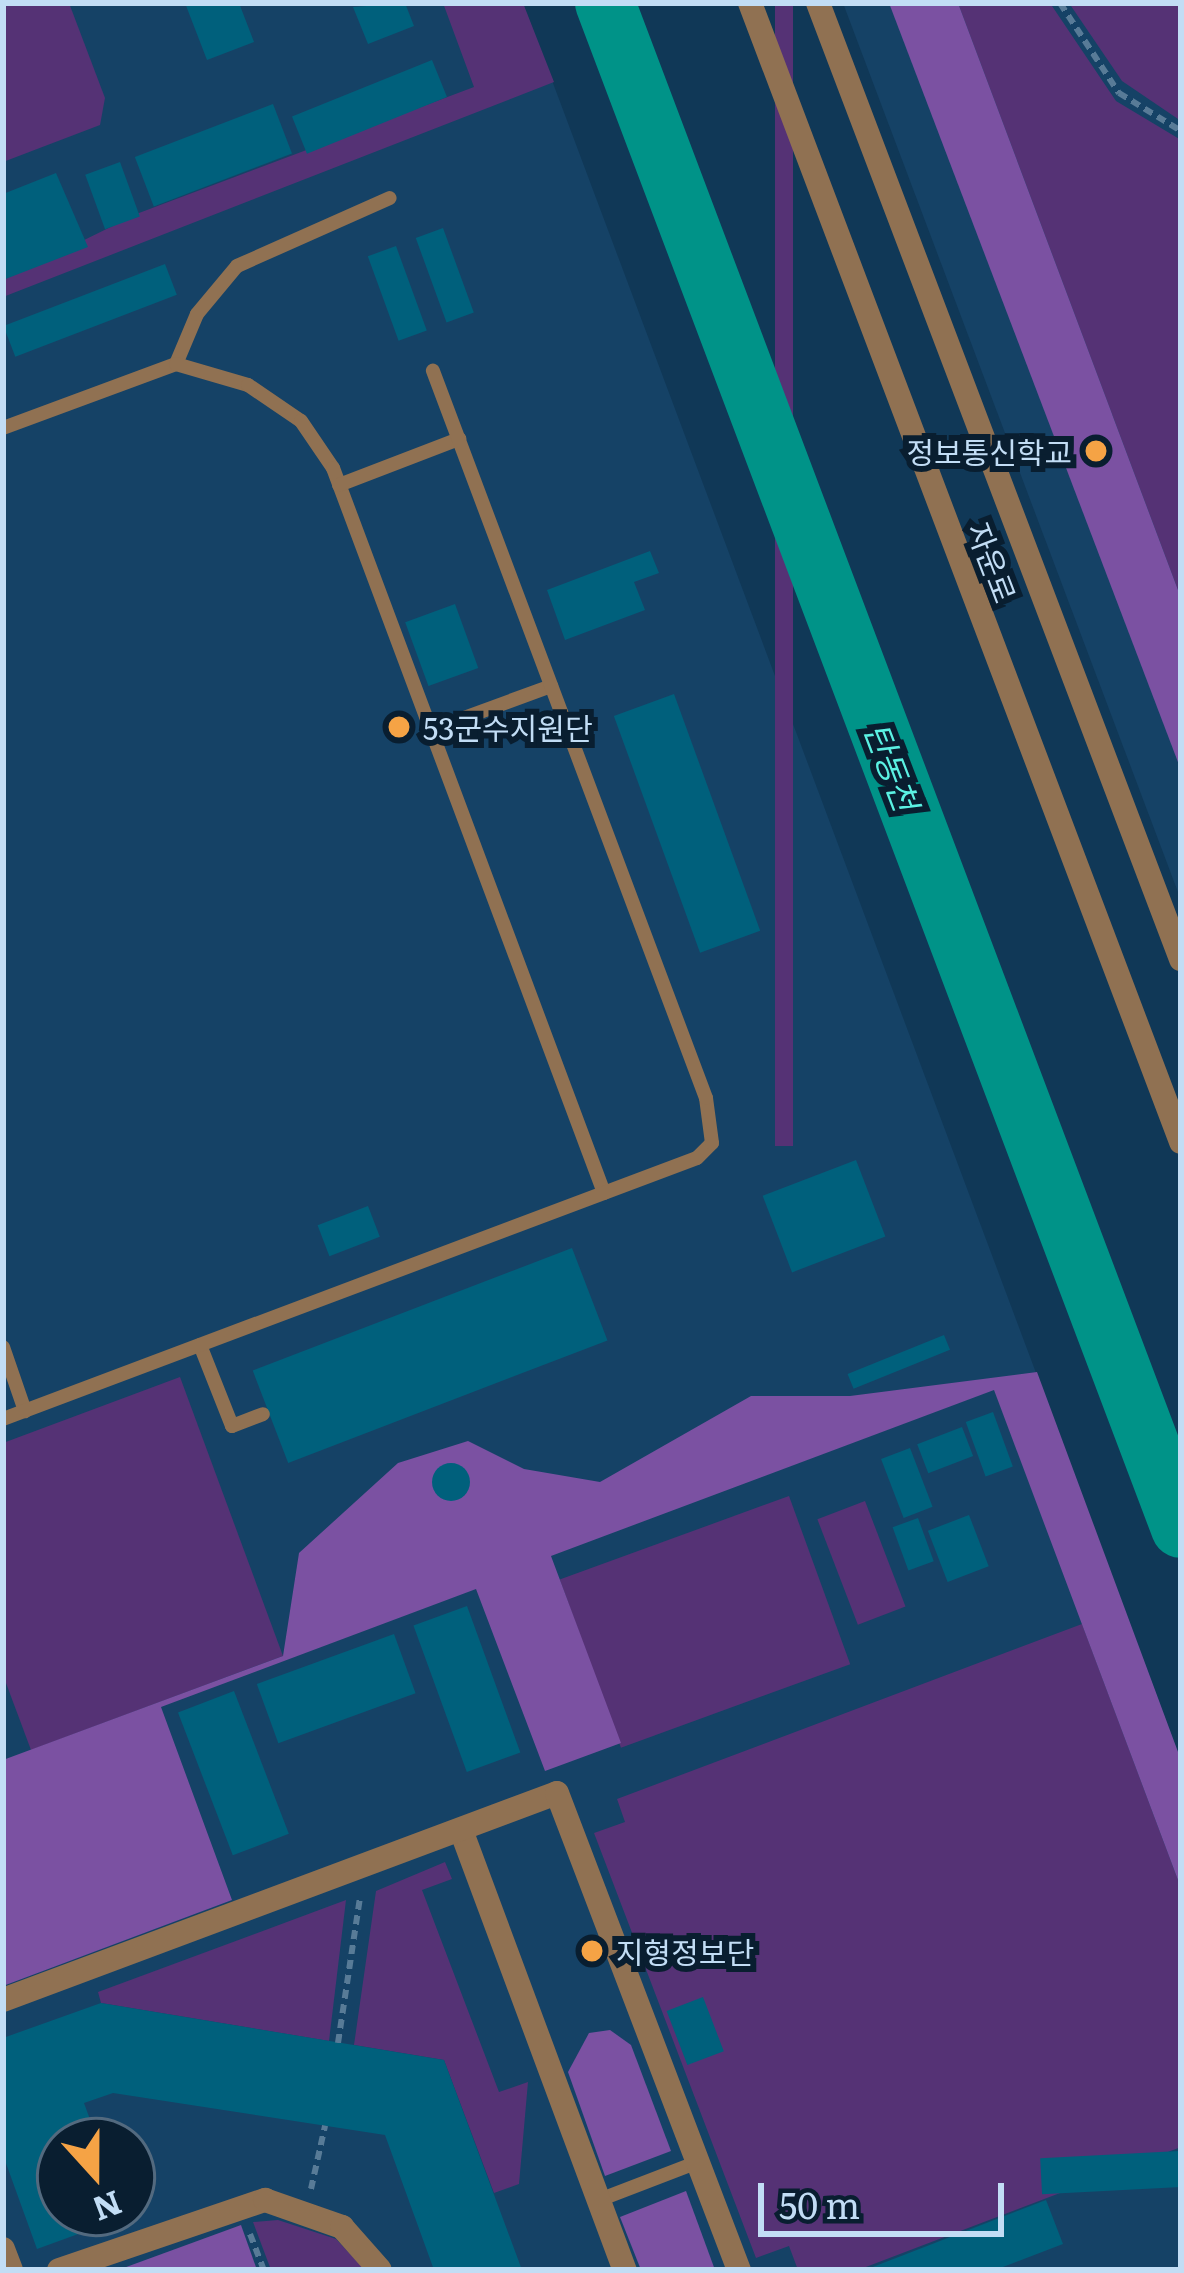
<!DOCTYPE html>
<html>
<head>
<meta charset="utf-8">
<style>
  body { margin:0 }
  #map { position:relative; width:1184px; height:2273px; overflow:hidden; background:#103857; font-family:Literata,"Noto Sans KR",serif }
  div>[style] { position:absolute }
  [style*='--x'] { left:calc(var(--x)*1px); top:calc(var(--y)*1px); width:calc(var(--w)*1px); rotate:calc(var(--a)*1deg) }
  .built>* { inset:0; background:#154266 }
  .green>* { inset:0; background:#553275; transform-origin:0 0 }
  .forest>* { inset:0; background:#7b51a2 }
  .river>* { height:60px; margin:-30px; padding:0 30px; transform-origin:30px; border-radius:30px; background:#009388 }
  .building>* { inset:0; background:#00607c; transform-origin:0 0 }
  .round { border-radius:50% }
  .path>* { height:6px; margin-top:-3px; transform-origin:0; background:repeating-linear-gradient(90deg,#587b97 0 9px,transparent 0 15px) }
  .service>* { height:14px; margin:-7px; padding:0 7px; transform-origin:7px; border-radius:7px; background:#907152 }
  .minor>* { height:24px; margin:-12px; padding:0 12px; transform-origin:12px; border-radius:12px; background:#907152 }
  .tertiary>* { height:24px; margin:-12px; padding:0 12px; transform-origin:12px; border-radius:12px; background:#907152 }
  .dots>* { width:33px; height:33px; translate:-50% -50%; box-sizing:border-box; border:6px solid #091e30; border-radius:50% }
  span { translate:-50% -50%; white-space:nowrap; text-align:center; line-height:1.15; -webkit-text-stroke:12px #091e30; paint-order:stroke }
  .poi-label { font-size:30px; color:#c2ddf5 }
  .right { translate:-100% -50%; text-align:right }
  .left { translate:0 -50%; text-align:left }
  .street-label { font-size:30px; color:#c2ddf5 }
  .water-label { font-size:33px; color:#5bf1e3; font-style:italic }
  .frame { position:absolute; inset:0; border:6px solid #c2ddf5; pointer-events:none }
  .north { position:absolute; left:36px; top:2117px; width:120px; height:120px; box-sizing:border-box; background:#091e30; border:3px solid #536a7f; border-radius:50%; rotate:159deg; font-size:33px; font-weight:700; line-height:48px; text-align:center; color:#c2ddf5 }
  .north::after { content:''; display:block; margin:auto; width:42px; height:54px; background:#f5a345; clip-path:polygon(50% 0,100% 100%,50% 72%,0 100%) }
  .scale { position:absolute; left:758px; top:2183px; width:246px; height:54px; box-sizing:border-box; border:6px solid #c2ddf5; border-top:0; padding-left:15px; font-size:36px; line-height:42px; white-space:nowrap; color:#c2ddf5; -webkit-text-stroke:9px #091e30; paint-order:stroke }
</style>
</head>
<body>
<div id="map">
  <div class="built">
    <i style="clip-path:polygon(evenodd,3px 3px,523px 3px,1181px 1760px,1181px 2270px,3px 2270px,3px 3px,60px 2141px,132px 2141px,132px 2213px,60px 2213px,60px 2141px)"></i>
    <i style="clip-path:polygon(843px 3px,1181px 3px,1181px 900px)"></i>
  </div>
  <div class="green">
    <i style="clip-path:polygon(3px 3px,69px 3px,105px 98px,100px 125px,3px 162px)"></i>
    <i style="clip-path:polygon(443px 3px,523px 3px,554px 82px,3px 297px,3px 280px,139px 213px,474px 87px)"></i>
    <i style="left:775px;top:3px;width:18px;height:1143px"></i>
    <i style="clip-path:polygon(958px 3px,1050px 3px,1116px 101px,1181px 140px,1181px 598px)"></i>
    <i style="clip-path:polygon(1069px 3px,1181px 3px,1181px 121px,1122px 81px)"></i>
    <i style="clip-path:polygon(180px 1377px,283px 1656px,31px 1750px,3px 1675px,3px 1443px)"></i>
    <i style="left:789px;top:1496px;width:179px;height:244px;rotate:70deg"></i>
    <i style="left:865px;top:1501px;width:113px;height:51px;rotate:69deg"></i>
    <i style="clip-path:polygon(1082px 1624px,1181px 1888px,1181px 2147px,858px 2270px,798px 2270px,789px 2246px,756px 2258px,594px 1833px,625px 1822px,617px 1799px)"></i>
    <i style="clip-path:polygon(445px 1862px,452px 1879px,422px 1890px,499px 2092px,528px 2082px,519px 2184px,494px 2193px,444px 2060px,354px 2045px,376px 1891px)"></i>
    <i style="clip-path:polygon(346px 1900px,329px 2041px,101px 2003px,98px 1992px)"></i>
    <i style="clip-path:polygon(278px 2220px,336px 2239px,365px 2270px,271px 2270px,253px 2222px)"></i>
  </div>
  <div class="forest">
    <i style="clip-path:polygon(889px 3px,958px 3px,1181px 598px,1181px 770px)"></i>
    <i style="clip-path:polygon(1037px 1372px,1181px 1760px,1181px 1888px,994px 1390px,551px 1556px,621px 1743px,545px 1771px,476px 1589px,161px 1707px,232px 1900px,3px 1986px,3px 1760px,283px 1656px,299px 1553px,398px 1463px,468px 1441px,524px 1469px,600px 1482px,751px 1396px,850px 1396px)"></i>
    <i style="clip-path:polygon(589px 2033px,610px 2030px,631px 2045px,671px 2151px,605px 2176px,568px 2072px)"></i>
    <i style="clip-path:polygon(686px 2191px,715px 2270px,641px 2270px,620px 2217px)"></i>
    <i style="clip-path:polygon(241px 2225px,257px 2270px,118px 2270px)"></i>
  </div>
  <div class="river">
    <i style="--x:605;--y:3;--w:1630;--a:69.31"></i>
  </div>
  <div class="building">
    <i style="clip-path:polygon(185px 3px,239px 3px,254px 42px,207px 60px)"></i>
    <i style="clip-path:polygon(405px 3px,414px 26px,368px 44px,353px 7px)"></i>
    <i style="left:432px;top:60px;width:40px;height:151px;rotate:68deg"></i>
    <i style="left:273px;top:104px;width:53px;height:148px;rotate:69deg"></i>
    <i style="left:120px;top:162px;width:58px;height:37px;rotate:70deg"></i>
    <i style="clip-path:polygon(56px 173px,88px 247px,3px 280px,3px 194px)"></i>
    <i style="left:443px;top:228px;width:90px;height:29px;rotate:70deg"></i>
    <i style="left:396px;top:246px;width:90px;height:30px;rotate:70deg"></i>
    <i style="left:165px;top:264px;width:33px;height:173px;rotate:69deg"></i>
    <i style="clip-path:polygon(650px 551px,659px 573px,634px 582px,645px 610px,565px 640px,547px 590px)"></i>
    <i style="left:455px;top:604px;width:68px;height:53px;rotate:70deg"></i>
    <i style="left:674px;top:694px;width:252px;height:64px;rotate:70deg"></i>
    <i style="left:856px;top:1160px;width:82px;height:100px;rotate:69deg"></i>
    <i style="left:368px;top:1206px;width:33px;height:54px;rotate:69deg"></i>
    <i style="left:572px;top:1248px;width:99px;height:342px;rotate:69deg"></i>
    <i style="left:944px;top:1335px;width:16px;height:104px;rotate:68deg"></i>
    <i style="left:993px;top:1412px;width:58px;height:29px;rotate:70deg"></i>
    <i style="left:962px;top:1427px;width:31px;height:48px;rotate:69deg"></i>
    <i style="left:910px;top:1448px;width:63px;height:31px;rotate:69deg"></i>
    <i class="round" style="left:432px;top:1463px;width:38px;height:38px"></i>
    <i style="left:969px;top:1515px;width:55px;height:44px;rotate:69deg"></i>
    <i style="left:918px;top:1518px;width:46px;height:27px;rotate:70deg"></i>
    <i style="left:467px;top:1606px;width:156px;height:57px;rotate:70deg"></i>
    <i style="left:394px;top:1634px;width:63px;height:146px;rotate:70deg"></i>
    <i style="left:234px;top:1691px;width:153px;height:60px;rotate:69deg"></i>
    <i style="left:703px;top:1997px;width:58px;height:39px;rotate:69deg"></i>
    <i style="clip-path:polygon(101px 2003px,444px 2060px,522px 2270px,434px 2270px,385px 2135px,113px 2093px,84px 2103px,98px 2141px,60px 2141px,60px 2213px,125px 2217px,37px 2249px,3px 2155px,3px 2038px)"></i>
    <i style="left:1179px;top:2151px;width:36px;height:139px;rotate:87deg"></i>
    <i style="clip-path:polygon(1046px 2200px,1063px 2244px,995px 2270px,865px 2270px)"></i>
  </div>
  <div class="path">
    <i style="--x:1060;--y:3;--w:108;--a:56.8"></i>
    <i style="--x:1119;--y:93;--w:73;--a:31.5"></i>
    <i style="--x:338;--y:2043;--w:147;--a:-81.4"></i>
    <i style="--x:311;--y:2189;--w:65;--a:-77.5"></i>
    <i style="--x:250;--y:2234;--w:39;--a:69"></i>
  </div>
  <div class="service">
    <i style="--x:176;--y:364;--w:54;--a:-67.2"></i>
    <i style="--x:197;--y:314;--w:62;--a:-50.2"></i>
    <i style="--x:237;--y:266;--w:167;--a:-24"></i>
    <i style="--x:3;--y:428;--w:184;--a:-20.3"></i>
    <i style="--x:176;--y:364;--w:75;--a:16.3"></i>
    <i style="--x:248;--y:385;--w:64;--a:34.2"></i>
    <i style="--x:301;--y:421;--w:57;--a:55.8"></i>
    <i style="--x:333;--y:468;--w:774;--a:69.5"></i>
    <i style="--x:339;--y:485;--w:129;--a:-21"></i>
    <i style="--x:431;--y:730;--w:128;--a:-20.1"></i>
    <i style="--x:200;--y:1345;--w:87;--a:68.4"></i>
    <i style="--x:232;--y:1426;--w:33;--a:-21"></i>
    <i style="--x:3;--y:1347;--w:68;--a:71"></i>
    <i style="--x:3;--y:1419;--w:741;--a:-20.61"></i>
    <i style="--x:697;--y:1158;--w:21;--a:-45"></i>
    <i style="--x:712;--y:1143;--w:45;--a:-97.6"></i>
    <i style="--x:706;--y:1098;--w:777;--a:-110.58"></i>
    <i style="--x:599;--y:2200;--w:106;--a:-21"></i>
  </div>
  <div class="minor">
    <i style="--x:461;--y:1830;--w:470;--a:69.6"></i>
    <i style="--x:3;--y:2000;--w:591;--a:-20.49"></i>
    <i style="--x:557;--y:1793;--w:511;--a:69.12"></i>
    <i style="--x:3;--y:2249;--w:22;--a:69"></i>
    <i style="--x:59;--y:2270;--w:218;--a:-18.8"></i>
    <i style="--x:265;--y:2200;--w:82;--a:19.3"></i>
    <i style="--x:342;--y:2227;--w:57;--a:48.5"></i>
  </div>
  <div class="tertiary">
    <i style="--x:750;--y:3;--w:1218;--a:69.27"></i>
    <i style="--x:818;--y:3;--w:1023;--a:69.21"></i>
  </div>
  <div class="dots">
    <i style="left:1096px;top:451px;background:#f5a345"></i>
    <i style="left:399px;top:727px;background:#f5a345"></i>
    <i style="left:592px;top:1951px;background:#f5a345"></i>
  </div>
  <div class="poi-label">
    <span class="right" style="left:1072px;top:451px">정보통신학교</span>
    <span class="left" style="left:423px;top:727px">53군수지원단</span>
    <span class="left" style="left:616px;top:1951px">지형정보단</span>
  </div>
  <div class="street-label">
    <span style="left:993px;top:562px;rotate:69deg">자운로</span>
  </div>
  <div class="water-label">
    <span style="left:893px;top:766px;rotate:69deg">탄동천</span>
  </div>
  <div class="frame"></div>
  <div class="north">N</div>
  <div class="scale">50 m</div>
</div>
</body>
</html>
